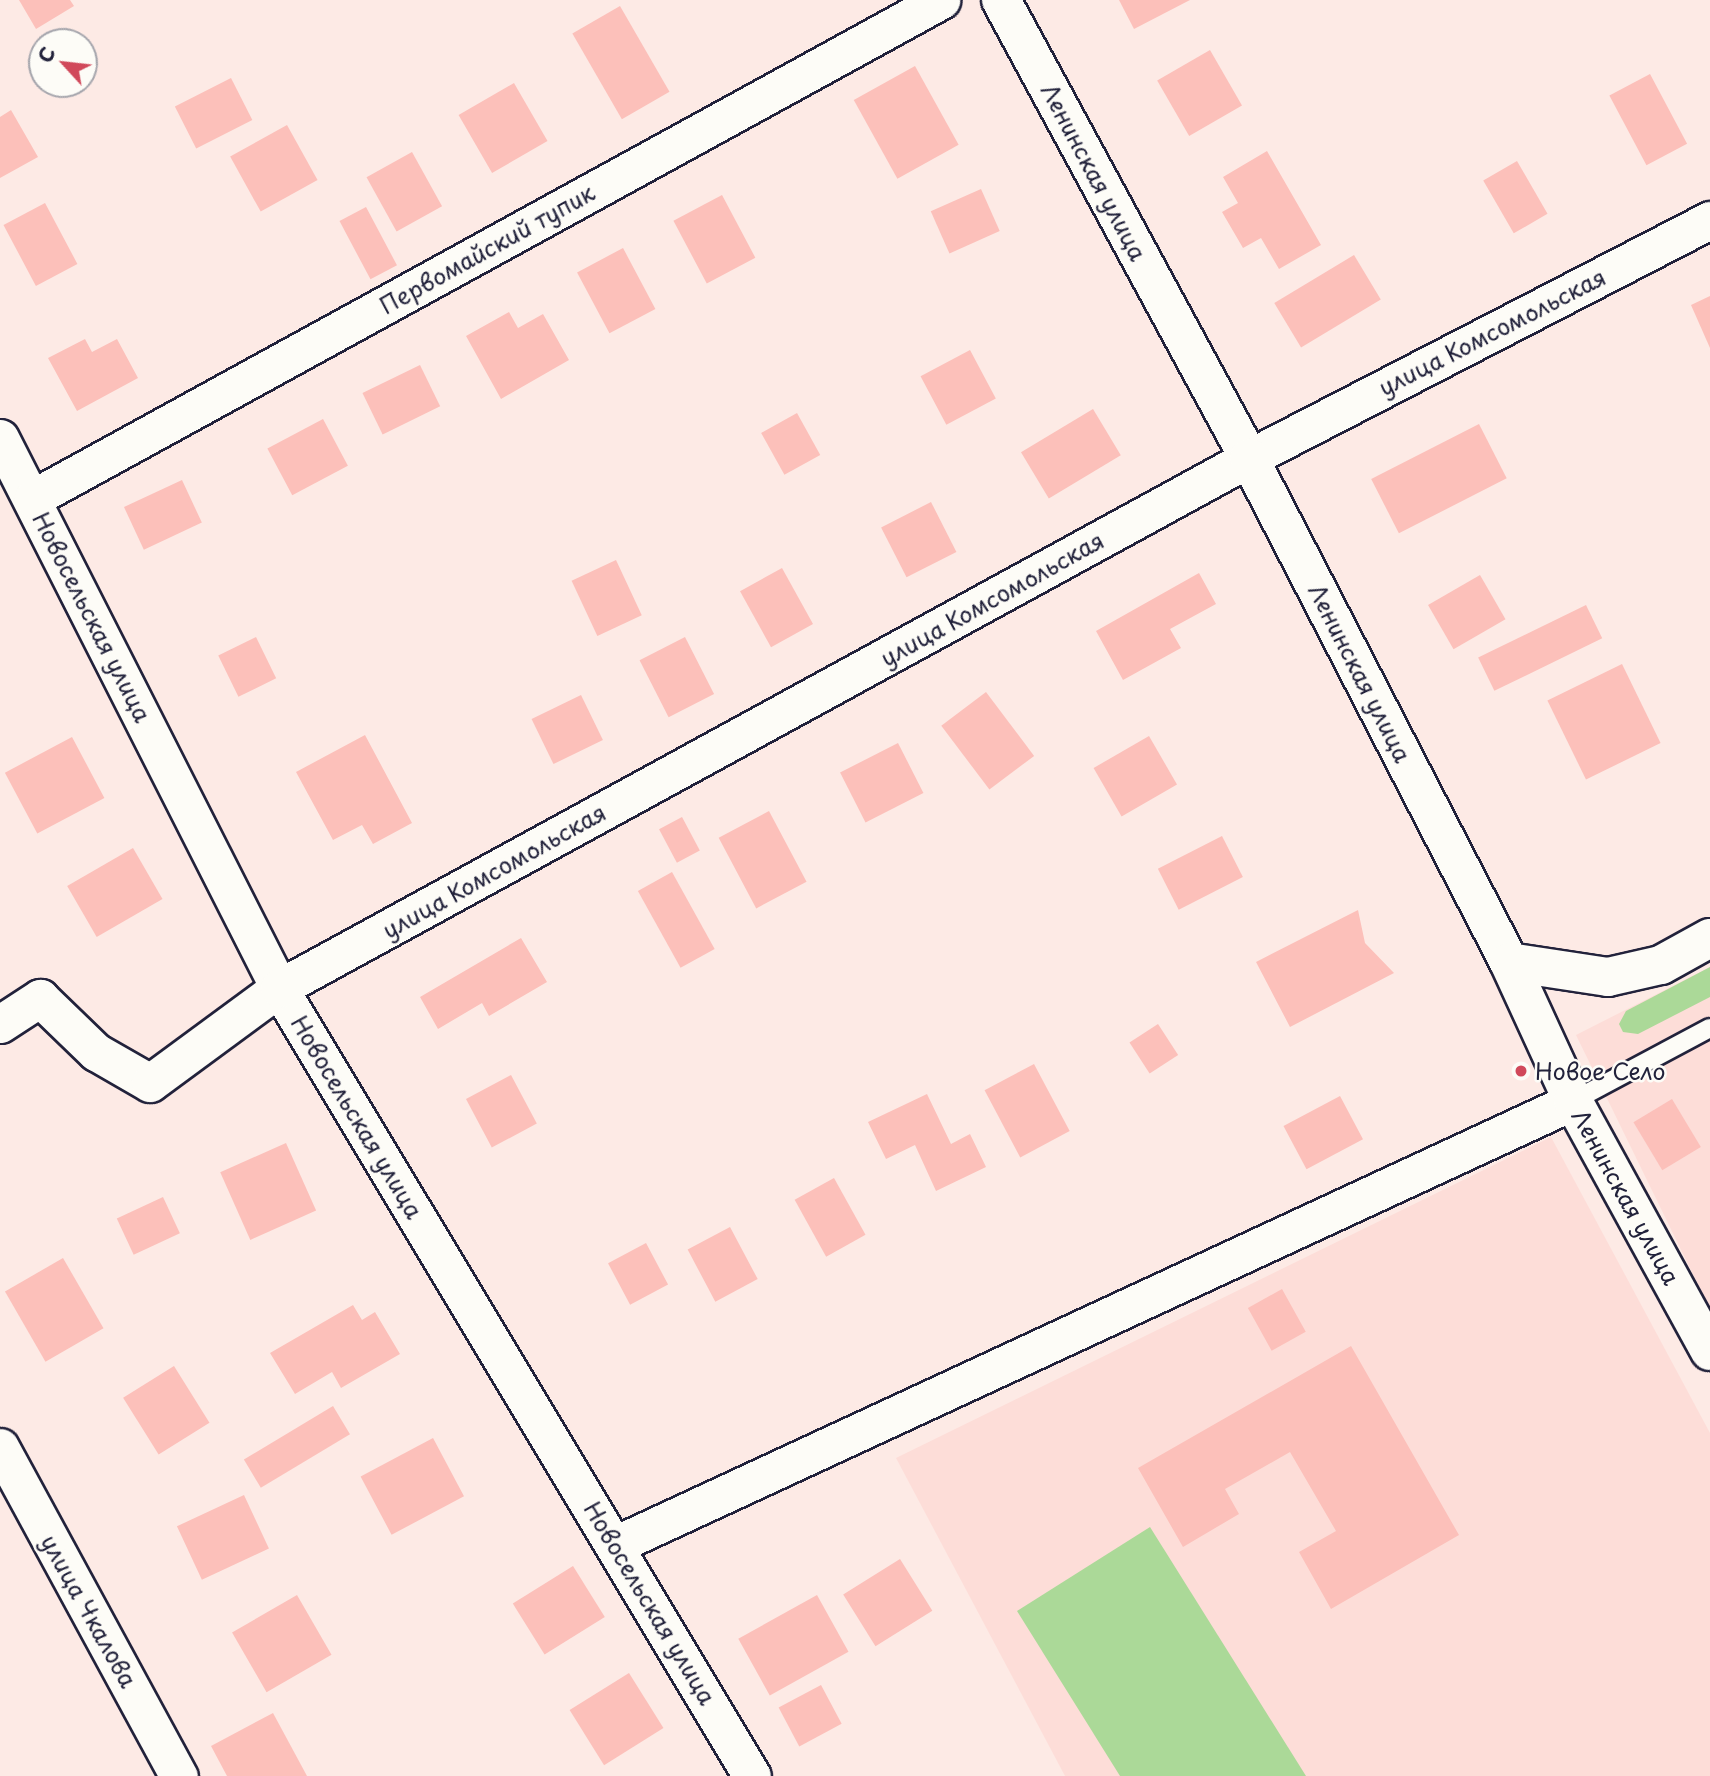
<!DOCTYPE html>
<html>
<head>
<meta charset="utf-8">
<style>
  body { margin:0 }
  #map { position:relative; width:1710px; height:1776px; overflow:hidden; background:#fdeae5; font-family:"Playpen Sans",sans-serif }
  div>[style] { position:absolute }
  [style*='--x'] { left:calc(var(--x)*1px); top:calc(var(--y)*1px); width:calc(var(--w)*1px); rotate:calc(var(--a)*1deg) }
  .built>* { inset:0; background:#fdddd8 }
  .green>* { inset:0; background:#abd998 }
  .building>* { inset:0; background:#fcc0ba; transform-origin:0 0 }
  .roads { filter:drop-shadow(2px 0 #22223b) drop-shadow(-2px 0 #22223b) drop-shadow(0 2px #22223b) drop-shadow(0 -2px #22223b) }
  .lane>* { height:18px; margin:-9px; padding:0 9px; transform-origin:9px; border-radius:9px; background:#fdfcf7 }
  .street>* { height:37px; margin:-18.5px; padding:0 18.5px; transform-origin:18.5px; border-radius:18.5px; background:#fdfcf7 }
  .secondary>* { height:38px; margin:-19px; padding:0 19px; transform-origin:19px; border-radius:19px; background:#fdfcf7 }
  .dots>* { width:19px; height:19px; translate:-50% -50%; box-sizing:border-box; border:4px solid #fdfcf7; border-radius:50% }
  span { translate:-50% -50%; white-space:nowrap; text-align:center; line-height:1.15; -webkit-text-stroke:5px #fdfcf7; paint-order:stroke }
  .street-label { font-size:23px; color:#22223b }
  .poi-label { font-size:23px; color:#22223b }
  .left { translate:0 -50%; text-align:left }
  .north { position:absolute; left:28px; top:28px; width:70px; height:70px; box-sizing:border-box; background:#fdfcf7; border:2px solid #a5a5ac; border-radius:50%; rotate:297deg; font-size:19px; font-weight:700; line-height:28px; text-align:center; color:#22223b }
  .north::after { content:''; display:block; margin:auto; width:24px; height:32px; background:#d1495b; clip-path:polygon(50% 0,100% 100%,50% 72%,0 100%) }
</style>
</head>
<body>
<div id="map">
  <div class="built">
    <i style="clip-path:polygon(1710px 967px,1710px 1309px,1576px 1035px)"></i>
    <i style="clip-path:polygon(1551px 1137px,1710px 1433px,1710px 1776px,1065px 1776px,896px 1458px)"></i>
  </div>
  <div class="green">
    <i style="clip-path:polygon(1710px 967px,1710px 997px,1638px 1034px,1623px 1032px,1619px 1024px,1626px 1011px)"></i>
    <i style="clip-path:polygon(1150px 1527px,1306px 1776px,1120px 1776px,1017px 1611px)"></i>
  </div>
  <div class="building">
    <i style="clip-path:polygon(19px 0,70px 0,74px 6px,36px 29px)"></i>
    <i style="clip-path:polygon(1119px 0,1190px 0,1134px 29px)"></i>
    <i style="left:620px;top:6px;width:99px;height:55px;rotate:60deg"></i>
    <i style="left:1210px;top:50px;width:64px;height:61px;rotate:60deg"></i>
    <i style="left:915px;top:66px;width:90px;height:70px;rotate:61deg"></i>
    <i style="left:1650px;top:74px;width:79px;height:46px;rotate:62deg"></i>
    <i style="left:231px;top:78px;width:47px;height:63px;rotate:63deg"></i>
    <i style="left:514px;top:83px;width:67px;height:64px;rotate:60deg"></i>
    <i style="clip-path:polygon(11px 110px,38px 157px,0 178px,0 117px)"></i>
    <i style="left:287px;top:125px;width:63px;height:65px;rotate:61deg"></i>
    <i style="clip-path:polygon(1267px 151px,1321px 245px,1279px 269px,1261px 238px,1243px 248px,1222px 212px,1238px 203px,1223px 177px)"></i>
    <i style="left:412px;top:152px;width:62px;height:52px;rotate:61deg"></i>
    <i style="left:1517px;top:161px;width:61px;height:39px;rotate:60deg"></i>
    <i style="left:981px;top:189px;width:46px;height:55px;rotate:66deg"></i>
    <i style="left:722px;top:195px;width:71px;height:55px;rotate:62deg"></i>
    <i style="left:45px;top:203px;width:69px;height:47px;rotate:62deg"></i>
    <i style="left:366px;top:207px;width:66px;height:30px;rotate:62deg"></i>
    <i style="left:623px;top:248px;width:69px;height:52px;rotate:62deg"></i>
    <i style="left:1354px;top:255px;width:52px;height:93px;rotate:59deg"></i>
    <i style="clip-path:polygon(1710px 296px,1710px 348px,1691px 305px)"></i>
    <i style="clip-path:polygon(509px 312px,518px 328px,543px 314px,569px 360px,501px 399px,466px 336px)"></i>
    <i style="clip-path:polygon(85px 339px,92px 352px,117px 339px,138px 378px,77px 411px,48px 358px)"></i>
    <i style="left:970px;top:350px;width:55px;height:56px;rotate:62deg"></i>
    <i style="left:420px;top:365px;width:46px;height:64px;rotate:64deg"></i>
    <i style="left:1093px;top:409px;width:54px;height:84px;rotate:59deg"></i>
    <i style="left:797px;top:413px;width:48px;height:41px;rotate:61deg"></i>
    <i style="left:323px;top:419px;width:53px;height:63px;rotate:62deg"></i>
    <i style="left:1479px;top:424px;width:61px;height:121px;rotate:63deg"></i>
    <i style="left:182px;top:480px;width:47px;height:64px;rotate:65deg"></i>
    <i style="left:931px;top:502px;width:56px;height:56px;rotate:63deg"></i>
    <i style="left:616px;top:560px;width:61px;height:49px;rotate:65deg"></i>
    <i style="left:782px;top:568px;width:64px;height:48px;rotate:61deg"></i>
    <i style="clip-path:polygon(1199px 573px,1216px 604px,1170px 629px,1181px 648px,1123px 680px,1096px 631px)"></i>
    <i style="left:1480px;top:575px;width:51px;height:60px;rotate:60deg"></i>
    <i style="left:1586px;top:605px;width:37px;height:120px;rotate:64deg"></i>
    <i style="left:256px;top:637px;width:46px;height:42px;rotate:64deg"></i>
    <i style="left:685px;top:637px;width:64px;height:51px;rotate:63deg"></i>
    <i style="left:1622px;top:664px;width:88px;height:83px;rotate:64deg"></i>
    <i style="left:986px;top:692px;width:80px;height:56px;rotate:53deg"></i>
    <i style="left:581px;top:695px;width:50px;height:55px;rotate:64deg"></i>
    <i style="clip-path:polygon(365px 735px,412px 823px,373px 844px,362px 825px,333px 840px,296px 772px)"></i>
    <i style="left:1149px;top:736px;width:56px;height:64px;rotate:60deg"></i>
    <i style="left:72px;top:737px;width:69px;height:76px;rotate:62deg"></i>
    <i style="left:898px;top:743px;width:56px;height:65px;rotate:63deg"></i>
    <i style="left:769px;top:811px;width:80px;height:57px;rotate:62deg"></i>
    <i style="left:682px;top:817px;width:38px;height:26px;rotate:62deg"></i>
    <i style="left:1222px;top:836px;width:46px;height:72px;rotate:63deg"></i>
    <i style="left:133px;top:848px;width:59px;height:76px;rotate:60deg"></i>
    <i style="left:672px;top:872px;width:88px;height:39px;rotate:61deg"></i>
    <i style="clip-path:polygon(1358px 910px,1365px 943px,1394px 973px,1290px 1027px,1256px 962px)"></i>
    <i style="clip-path:polygon(521px 938px,547px 982px,489px 1016px,482px 1003px,438px 1029px,420px 997px)"></i>
    <i style="left:1158px;top:1024px;width:37px;height:34px;rotate:57deg"></i>
    <i style="left:1034px;top:1064px;width:76px;height:56px;rotate:62deg"></i>
    <i style="left:511px;top:1075px;width:55px;height:51px;rotate:62deg"></i>
    <i style="clip-path:polygon(927px 1094px,951px 1144px,970px 1134px,986px 1167px,936px 1191px,915px 1145px,886px 1159px,868px 1122px)"></i>
    <i style="left:1340px;top:1096px;width:49px;height:64px;rotate:62deg"></i>
    <i style="left:1672px;top:1099px;width:56px;height:45px;rotate:59deg"></i>
    <i style="left:286px;top:1143px;width:74px;height:72px;rotate:66deg"></i>
    <i style="left:834px;top:1178px;width:65px;height:45px;rotate:61deg"></i>
    <i style="left:163px;top:1197px;width:40px;height:51px;rotate:65deg"></i>
    <i style="left:730px;top:1227px;width:59px;height:48px;rotate:62deg"></i>
    <i style="left:646px;top:1243px;width:47px;height:43px;rotate:62deg"></i>
    <i style="left:63px;top:1258px;width:81px;height:67px;rotate:60deg"></i>
    <i style="left:1282px;top:1289px;width:49px;height:39px;rotate:61deg"></i>
    <i style="clip-path:polygon(353px 1305px,362px 1320px,375px 1312px,400px 1354px,341px 1388px,332px 1372px,295px 1394px,270px 1353px)"></i>
    <i style="clip-path:polygon(1351px 1346px,1459px 1535px,1331px 1609px,1299px 1552px,1336px 1531px,1290px 1452px,1225px 1489px,1239px 1514px,1183px 1547px,1138px 1468px)"></i>
    <i style="left:174px;top:1366px;width:67px;height:60px;rotate:58deg"></i>
    <i style="left:333px;top:1406px;width:33px;height:104px;rotate:59deg"></i>
    <i style="left:433px;top:1438px;width:66px;height:82px;rotate:62deg"></i>
    <i style="left:244px;top:1495px;width:59px;height:74px;rotate:65deg"></i>
    <i style="left:900px;top:1559px;width:61px;height:67px;rotate:58deg"></i>
    <i style="left:573px;top:1566px;width:60px;height:71px;rotate:58deg"></i>
    <i style="left:297px;top:1595px;width:69px;height:75px;rotate:60deg"></i>
    <i style="left:817px;top:1595px;width:65px;height:90px;rotate:61deg"></i>
    <i style="left:629px;top:1673px;width:65px;height:70px;rotate:58deg"></i>
    <i style="left:821px;top:1685px;width:44px;height:48px;rotate:62deg"></i>
    <i style="clip-path:polygon(273px 1713px,307px 1776px,227px 1776px,211px 1746px)"></i>
  </div>
  <div class="roads">
    <div class="lane">
      <i style="--x:1573;--y:1101;--w:155;--a:-28.1"></i>
    </div>
    <div class="street">
      <i style="--x:0;--y:438;--w:617;--a:63.1"></i>
      <i style="--x:279;--y:988;--w:919;--a:59.03"></i>
      <i style="--x:33;--y:498;--w:1036;--a:-28.74"></i>
      <i style="--x:0;--y:1024;--w:48;--a:-33"></i>
      <i style="--x:40;--y:998;--w:78;--a:44"></i>
      <i style="--x:96;--y:1052;--w:62;--a:29.9"></i>
      <i style="--x:150;--y:1083;--w:160;--a:-36.4"></i>
      <i style="--x:279;--y:988;--w:1105;--a:-28.65"></i>
      <i style="--x:1249;--y:458;--w:519;--a:-27.31"></i>
      <i style="--x:0;--y:1447;--w:375;--a:61.5"></i>
      <i style="--x:617;--y:1544;--w:1054;--a:-24.86"></i>
    </div>
    <div class="secondary">
      <i style="--x:1001;--y:0;--w:521;--a:61.57"></i>
      <i style="--x:1249;--y:458;--w:567;--a:62.71"></i>
      <i style="--x:1509;--y:962;--w:153;--a:65.3"></i>
      <i style="--x:1573;--y:1101;--w:285;--a:61.3"></i>
      <i style="--x:1509;--y:962;--w:100;--a:8.6"></i>
      <i style="--x:1608;--y:977;--w:54;--a:-12.8"></i>
      <i style="--x:1661;--y:965;--w:56;--a:-28.9"></i>
    </div>
  </div>
  <div class="dots">
    <i style="left:1521px;top:1071px;background:#d1495b"></i>
  </div>
  <div class="street-label">
    <span style="left:1094px;top:172px;rotate:62deg">Ленинская улица</span>
    <span style="left:487px;top:249px;rotate:-29deg">Первомайский тупик</span>
    <span style="left:1492px;top:332px;rotate:-27deg">улица Комсомольская</span>
    <span style="left:992px;top:599px;rotate:-29deg">улица Комсомольская</span>
    <span style="left:92px;top:617px;rotate:63deg">Новосельская улица</span>
    <span style="left:1360px;top:673px;rotate:63deg">Ленинская улица</span>
    <span style="left:494px;top:871px;rotate:-29deg">улица Комсомольская</span>
    <span style="left:357px;top:1117px;rotate:59deg">Новосельская улица</span>
    <span style="left:1626px;top:1197px;rotate:61deg">Ленинская улица</span>
    <span style="left:650px;top:1603px;rotate:59deg">Новосельская улица</span>
    <span style="left:89px;top:1611px;rotate:61deg">улица Чкалова</span>
  </div>
  <div class="poi-label">
    <span class="left" style="left:1535px;top:1071px">Новое Село</span>
  </div>
  <div class="north">С</div>
</div>
</body>
</html>
